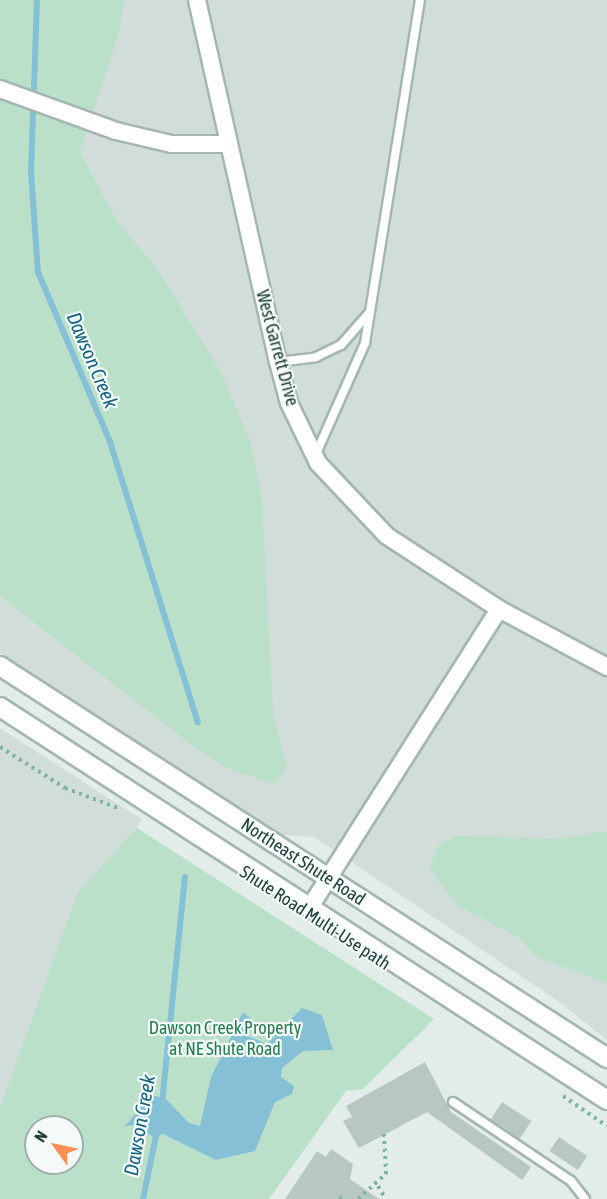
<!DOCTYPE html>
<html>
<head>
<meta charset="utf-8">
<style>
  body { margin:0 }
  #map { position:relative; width:607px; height:1199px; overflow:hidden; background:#e2edea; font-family:"Asap Condensed",sans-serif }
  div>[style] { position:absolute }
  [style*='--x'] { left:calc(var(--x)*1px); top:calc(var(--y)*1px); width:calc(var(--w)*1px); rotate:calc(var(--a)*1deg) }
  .built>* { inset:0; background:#d0ddd9 }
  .green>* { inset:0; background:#bae0c9 }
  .water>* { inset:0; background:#86c0d6 }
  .stream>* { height:6px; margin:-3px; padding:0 3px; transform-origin:3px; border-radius:3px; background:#86c0d6 }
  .building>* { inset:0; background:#b7c8c3; transform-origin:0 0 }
  .path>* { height:4px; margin-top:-2px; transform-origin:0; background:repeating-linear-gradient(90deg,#80b3a9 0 3px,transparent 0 7.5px) }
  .roads { filter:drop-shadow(2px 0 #a4b6b2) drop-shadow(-2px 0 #a4b6b2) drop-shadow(0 2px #a4b6b2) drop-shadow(0 -2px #a4b6b2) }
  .lane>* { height:8px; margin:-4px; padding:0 4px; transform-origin:4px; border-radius:4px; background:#fff }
  .street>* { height:16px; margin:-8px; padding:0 8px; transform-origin:8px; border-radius:8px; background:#fff }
  .secondary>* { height:18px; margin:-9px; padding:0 9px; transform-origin:9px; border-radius:9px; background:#fff }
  span { translate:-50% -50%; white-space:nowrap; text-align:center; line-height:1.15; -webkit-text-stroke:4.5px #f3faf7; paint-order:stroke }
  .street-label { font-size:18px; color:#21403b }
  .park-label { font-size:18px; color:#287a51 }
  .water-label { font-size:20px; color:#166281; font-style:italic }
  .north { position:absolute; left:24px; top:1115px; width:60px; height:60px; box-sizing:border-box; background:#f3faf7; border:2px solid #9fb0ac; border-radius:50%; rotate:303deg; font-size:16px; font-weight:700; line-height:24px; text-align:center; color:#21403b }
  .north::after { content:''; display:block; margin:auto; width:21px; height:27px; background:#fc9052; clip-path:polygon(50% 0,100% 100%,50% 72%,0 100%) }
</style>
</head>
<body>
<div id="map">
  <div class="built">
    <i style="clip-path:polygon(0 0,607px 0,607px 1040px,554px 998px,314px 837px,282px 835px,0 653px)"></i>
    <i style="clip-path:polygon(0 728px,141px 819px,0 1164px)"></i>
  </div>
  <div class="green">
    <i style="clip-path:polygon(0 0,124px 0,119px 32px,80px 152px,116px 220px,158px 270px,223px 376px,251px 444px,262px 501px,273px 715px,287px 767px,274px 784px,227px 768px,193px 746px,0 596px)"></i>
    <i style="clip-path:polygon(evenodd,137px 828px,434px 1019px,363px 1089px,346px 1091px,269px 1199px,0 1199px,0 1108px,78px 892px,137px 828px,36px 1127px,72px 1127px,72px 1163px,36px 1163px,36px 1127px)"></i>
    <i style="clip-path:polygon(607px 831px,607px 983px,537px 957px,518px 937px,458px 906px,429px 868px,439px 845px,458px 836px,558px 839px)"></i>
  </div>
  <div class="water">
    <i style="clip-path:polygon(302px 1008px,322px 1015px,333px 1050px,303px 1051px,282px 1068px,281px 1077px,294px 1086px,292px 1094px,275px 1102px,255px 1151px,216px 1160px,163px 1134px,155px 1138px,134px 1125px,125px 1126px,141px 1108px,145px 1093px,166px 1099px,189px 1123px,200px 1126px,211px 1077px,243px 1012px,252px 1020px,247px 1036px,267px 1044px)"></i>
  </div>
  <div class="stream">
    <i style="--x:37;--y:0;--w:173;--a:92"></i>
    <i style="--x:31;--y:173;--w:99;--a:86"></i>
    <i style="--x:38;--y:272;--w:185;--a:67"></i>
    <i style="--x:110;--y:442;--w:294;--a:72.6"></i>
    <i style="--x:162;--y:1103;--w:227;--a:-84.2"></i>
    <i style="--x:143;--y:1199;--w:69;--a:-78.4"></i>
  </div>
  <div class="building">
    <i style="clip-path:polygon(425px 1062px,451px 1112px,531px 1167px,522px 1180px,427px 1112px,359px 1148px,343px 1121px,352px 1117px,346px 1106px)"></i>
    <i style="left:502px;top:1102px;width:35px;height:21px;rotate:33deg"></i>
    <i style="left:559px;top:1137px;width:34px;height:17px;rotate:34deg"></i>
    <i style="clip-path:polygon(331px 1149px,353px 1164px,350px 1179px,379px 1199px,285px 1199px,317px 1151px,326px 1157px)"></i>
  </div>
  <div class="path">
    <i style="--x:0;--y:747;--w:77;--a:32.2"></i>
    <i style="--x:65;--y:788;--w:57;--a:20.7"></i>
    <i style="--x:563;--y:1096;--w:53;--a:34.3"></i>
    <i style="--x:378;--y:1186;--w:12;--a:59"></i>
    <i style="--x:339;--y:1197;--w:4;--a:34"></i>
    <i style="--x:358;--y:1199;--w:38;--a:-42"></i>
    <i style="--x:386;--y:1174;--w:40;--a:-92.9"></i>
  </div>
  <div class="roads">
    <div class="lane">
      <i style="--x:278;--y:362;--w:38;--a:-7"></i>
      <i style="--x:316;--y:357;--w:28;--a:-26"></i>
      <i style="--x:341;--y:345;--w:44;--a:-48.7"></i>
      <i style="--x:315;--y:456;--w:124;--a:-66.1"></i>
      <i style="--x:365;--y:343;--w:347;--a:-80.9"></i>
      <i style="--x:453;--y:1102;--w:142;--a:33.8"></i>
      <i style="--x:571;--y:1181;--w:23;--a:52"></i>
    </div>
    <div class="street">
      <i style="--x:197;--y:0;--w:371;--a:77.4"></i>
      <i style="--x:278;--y:362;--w:42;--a:75"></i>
      <i style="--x:289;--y:403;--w:67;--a:64.2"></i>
      <i style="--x:318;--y:463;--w:100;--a:46.6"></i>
      <i style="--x:387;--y:536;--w:134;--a:33.1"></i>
      <i style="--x:499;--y:609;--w:123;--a:28.2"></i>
      <i style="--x:0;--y:89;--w:123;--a:19.9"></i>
      <i style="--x:116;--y:131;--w:57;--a:13.1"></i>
      <i style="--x:172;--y:144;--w:55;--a:0"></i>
      <i style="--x:310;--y:907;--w:353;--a:-57.6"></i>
    </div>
    <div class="secondary">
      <i style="--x:0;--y:666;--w:723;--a:32.85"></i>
      <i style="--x:0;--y:707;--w:723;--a:32.92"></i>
    </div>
  </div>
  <div class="street-label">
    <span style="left:277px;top:348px;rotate:75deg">West Garrett Drive</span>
    <span style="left:303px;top:862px;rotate:33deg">Northeast Shute Road</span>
    <span style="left:315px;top:918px;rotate:33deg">Shute Road Multi-Use path</span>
  </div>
  <div class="park-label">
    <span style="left:225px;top:1039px">Dawson Creek Property<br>at NE Shute Road</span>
  </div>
  <div class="water-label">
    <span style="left:93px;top:360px;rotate:67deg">Dawson Creek</span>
    <span style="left:139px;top:1125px;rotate:-80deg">Dawson Creek</span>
  </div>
  <div class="north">N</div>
</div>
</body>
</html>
